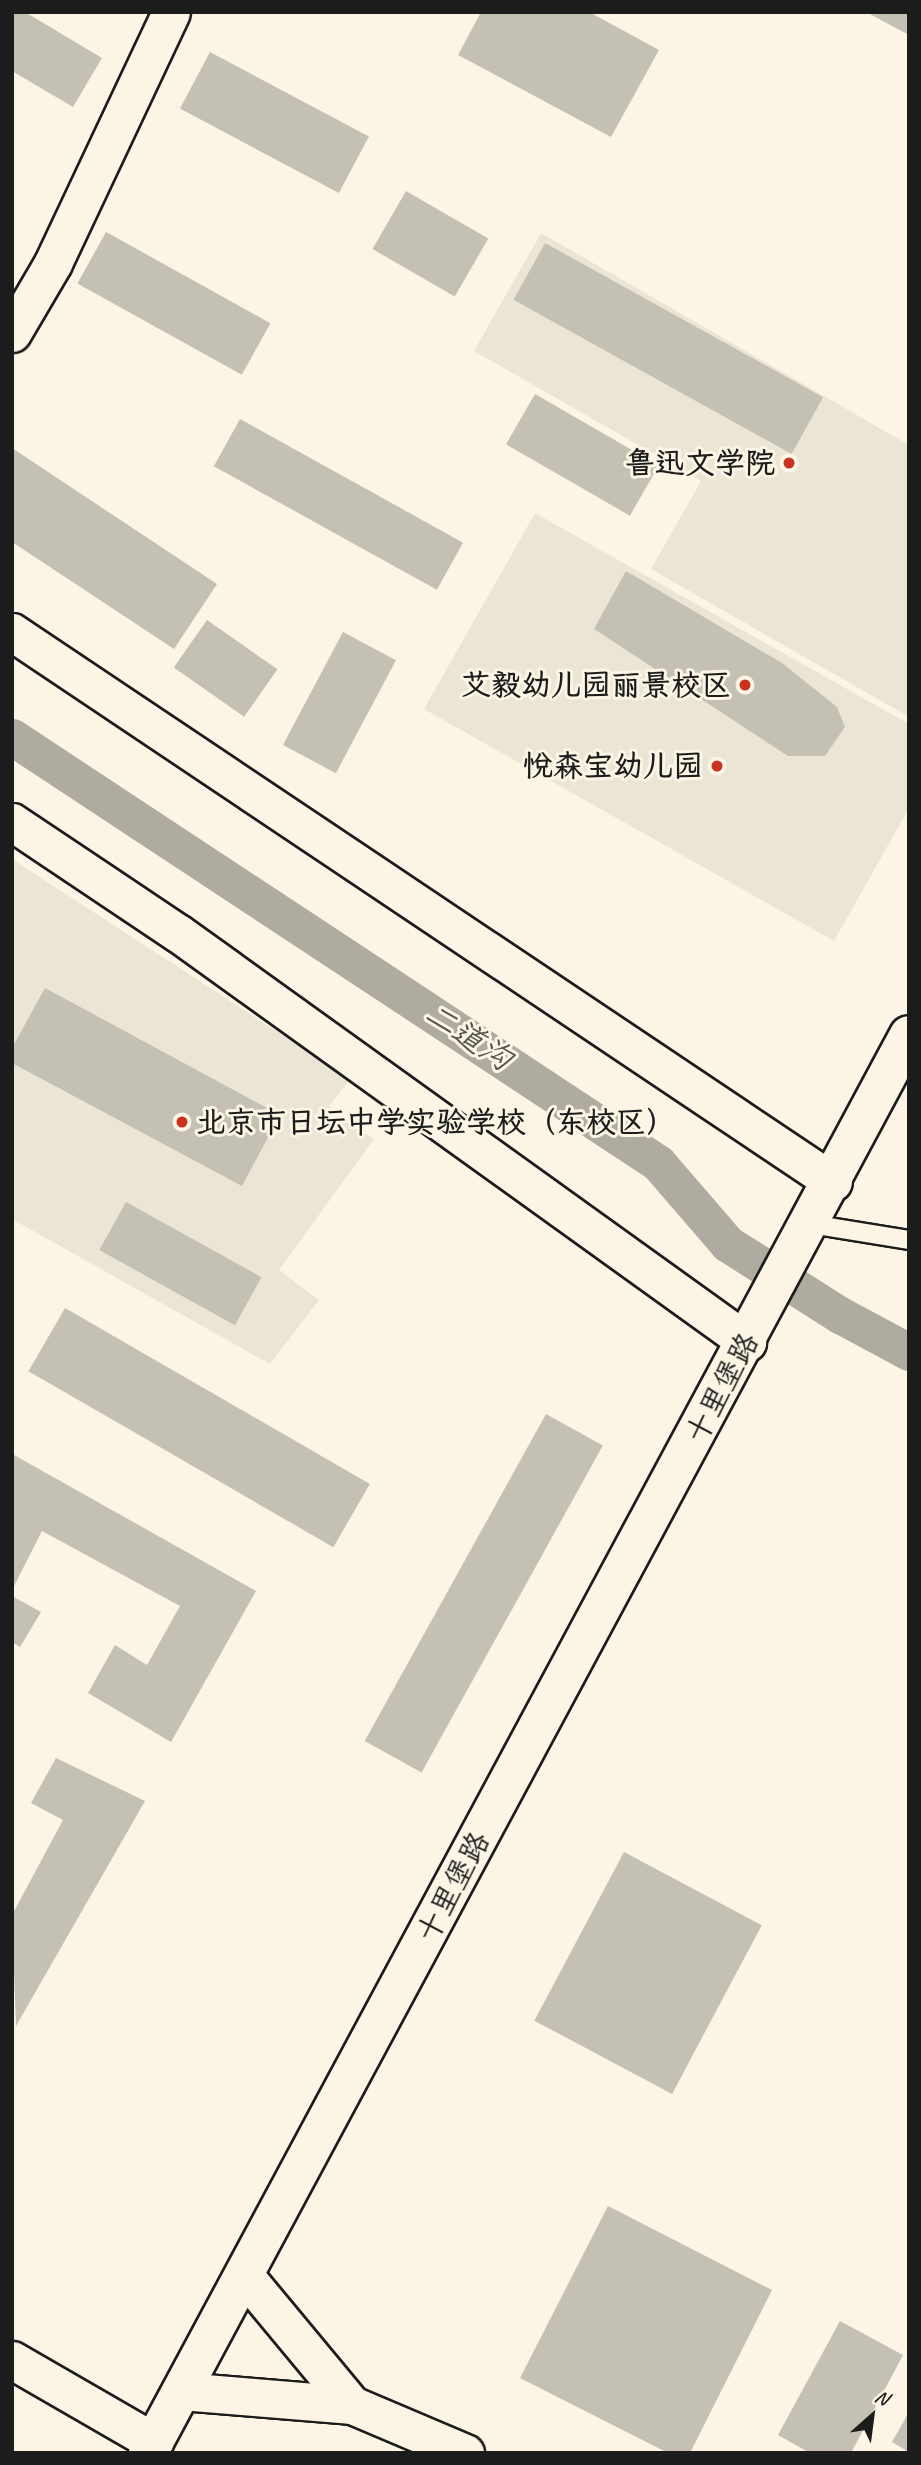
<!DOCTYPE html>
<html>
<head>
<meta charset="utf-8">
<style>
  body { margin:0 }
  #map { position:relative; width:921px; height:2465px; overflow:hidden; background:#fcf5e5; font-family:Caveat,"LXGW WenKai TC",sans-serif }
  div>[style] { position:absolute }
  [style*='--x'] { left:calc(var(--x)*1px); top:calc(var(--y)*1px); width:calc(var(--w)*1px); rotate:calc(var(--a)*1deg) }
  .built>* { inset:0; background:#ebe5d6 }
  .canal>* { height:37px; margin:-18.5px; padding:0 18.5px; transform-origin:18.5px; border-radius:18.5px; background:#b0aba1 }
  .building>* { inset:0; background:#c4c0b3; transform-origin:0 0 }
  .roads { filter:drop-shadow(2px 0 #1c1c1c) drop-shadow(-2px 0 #1c1c1c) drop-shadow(0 2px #1c1c1c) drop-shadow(0 -2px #1c1c1c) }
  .lane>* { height:18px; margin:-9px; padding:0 9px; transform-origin:9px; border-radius:9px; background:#fcf5e5 }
  .street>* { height:37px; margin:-18.5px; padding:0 18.5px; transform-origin:18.5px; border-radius:18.5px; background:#fcf5e5 }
  .secondary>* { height:38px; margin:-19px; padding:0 19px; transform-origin:19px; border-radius:19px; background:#fcf5e5 }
  .dots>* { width:19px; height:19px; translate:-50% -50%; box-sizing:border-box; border:4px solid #fcf5e5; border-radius:50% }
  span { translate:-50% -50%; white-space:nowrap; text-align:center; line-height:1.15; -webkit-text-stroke:6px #fcf5e5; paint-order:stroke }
  .poi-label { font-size:30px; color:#1c1c1c; font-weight:700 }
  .right { translate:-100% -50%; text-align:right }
  .left { translate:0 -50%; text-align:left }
  .street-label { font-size:30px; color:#1c1c1c }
  .water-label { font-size:32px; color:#575551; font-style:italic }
  .frame { position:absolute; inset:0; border:14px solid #1c1c1c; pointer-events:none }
  .north { position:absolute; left:837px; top:2381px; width:70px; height:70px; -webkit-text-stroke:5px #fcf5e5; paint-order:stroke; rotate:28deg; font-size:19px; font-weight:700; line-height:28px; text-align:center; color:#1c1c1c }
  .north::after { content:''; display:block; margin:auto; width:24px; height:32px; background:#1c1c1c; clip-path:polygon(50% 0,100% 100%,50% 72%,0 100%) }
</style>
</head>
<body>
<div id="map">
  <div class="built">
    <i style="clip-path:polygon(541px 233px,909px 445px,909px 717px,651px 569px,701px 481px,474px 351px)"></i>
    <i style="clip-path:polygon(535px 513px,909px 724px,909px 808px,834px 941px,424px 709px)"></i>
    <i style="clip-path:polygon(12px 859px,350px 1079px,329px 1106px,374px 1139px,279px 1270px,319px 1300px,270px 1364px,12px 1219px)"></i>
  </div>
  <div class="canal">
    <i style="--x:12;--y:737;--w:774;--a:33.4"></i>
    <i style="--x:658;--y:1163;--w:107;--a:49.2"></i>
    <i style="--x:728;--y:1244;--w:133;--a:32.4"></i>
    <i style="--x:840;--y:1315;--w:78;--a:28.2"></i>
  </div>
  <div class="building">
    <i style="clip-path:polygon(12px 12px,25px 12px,102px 58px,73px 107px,12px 71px)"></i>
    <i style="clip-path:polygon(481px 12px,589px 12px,659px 50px,611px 137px,458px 55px)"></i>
    <i style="clip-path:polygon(866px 12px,909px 12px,909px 35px)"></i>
    <i style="left:210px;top:52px;width:180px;height:64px;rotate:28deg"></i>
    <i style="left:406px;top:191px;width:95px;height:67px;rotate:30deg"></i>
    <i style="left:106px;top:232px;width:188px;height:59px;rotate:29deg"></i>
    <i style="left:545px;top:243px;width:318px;height:65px;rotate:29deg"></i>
    <i style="left:535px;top:394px;width:143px;height:58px;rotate:30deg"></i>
    <i style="left:240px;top:419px;width:255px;height:54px;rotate:29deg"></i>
    <i style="clip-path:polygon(12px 448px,217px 584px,174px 649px,12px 542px)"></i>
    <i style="clip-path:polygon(626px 571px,782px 663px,837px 707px,845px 727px,825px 756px,788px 756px,594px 629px)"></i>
    <i style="left:207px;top:620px;width:86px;height:58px;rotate:35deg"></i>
    <i style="left:343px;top:632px;width:60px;height:128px;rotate:28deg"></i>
    <i style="clip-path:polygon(45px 988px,280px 1115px,242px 1186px,12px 1063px,12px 1048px)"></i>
    <i style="left:126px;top:1202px;width:155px;height:55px;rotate:29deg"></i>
    <i style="left:65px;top:1308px;width:352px;height:73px;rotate:30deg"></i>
    <i style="left:546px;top:1414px;width:65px;height:374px;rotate:29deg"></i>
    <i style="clip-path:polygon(14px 1455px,256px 1591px,171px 1742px,88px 1693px,115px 1645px,147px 1665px,180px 1606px,42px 1531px,12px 1590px)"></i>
    <i style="clip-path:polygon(12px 1596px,41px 1612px,20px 1647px,12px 1642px)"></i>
    <i style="clip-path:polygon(56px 1758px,145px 1801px,16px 2026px,12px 1915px,63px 1820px,31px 1803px)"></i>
    <i style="left:624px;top:1852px;width:156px;height:191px;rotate:28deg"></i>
    <i style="clip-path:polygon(608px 2206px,772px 2290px,690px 2453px,668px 2453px,520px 2378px)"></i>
    <i style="clip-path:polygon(840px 2321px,903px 2355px,851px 2453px,810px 2453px,778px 2435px)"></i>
    <i style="clip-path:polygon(909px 2412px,909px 2452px,892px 2442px)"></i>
  </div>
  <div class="roads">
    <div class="lane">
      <i style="--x:811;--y:1224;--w:99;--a:9.3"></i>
    </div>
    <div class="street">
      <i style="--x:12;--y:333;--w:81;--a:-59.6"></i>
      <i style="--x:53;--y:263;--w:277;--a:-64.8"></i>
      <i style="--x:12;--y:632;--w:988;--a:33.82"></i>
      <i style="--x:12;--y:822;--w:200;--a:33.8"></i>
      <i style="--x:178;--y:933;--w:701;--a:35.71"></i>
      <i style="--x:244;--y:2275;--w:169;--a:50.3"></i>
      <i style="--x:352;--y:2405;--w:123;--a:23"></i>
      <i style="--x:12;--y:2360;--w:164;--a:30"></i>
      <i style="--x:181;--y:2391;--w:172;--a:4.7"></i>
    </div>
    <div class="secondary">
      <i style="--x:148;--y:2453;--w:1609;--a:-61.78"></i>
    </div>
  </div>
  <div class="dots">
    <i style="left:789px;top:463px;background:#c8321e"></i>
    <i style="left:745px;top:685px;background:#c8321e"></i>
    <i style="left:717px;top:766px;background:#c8321e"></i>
    <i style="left:182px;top:1122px;background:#c8321e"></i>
  </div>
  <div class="poi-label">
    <span class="right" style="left:775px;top:463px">鲁迅文学院</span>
    <span class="right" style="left:731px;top:685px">艾毅幼儿园丽景校区</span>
    <span class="right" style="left:703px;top:766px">悦森宝幼儿园</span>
    <span class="left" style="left:196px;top:1122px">北京市日坛中学实验学校（东校区）</span>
  </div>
  <div class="street-label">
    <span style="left:722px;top:1388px;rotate:-62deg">十里堡路</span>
    <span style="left:453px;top:1887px;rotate:-62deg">十里堡路</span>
  </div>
  <div class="water-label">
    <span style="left:468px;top:1037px;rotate:33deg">二道沟</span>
  </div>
  <div class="frame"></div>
  <div class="north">N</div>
</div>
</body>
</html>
